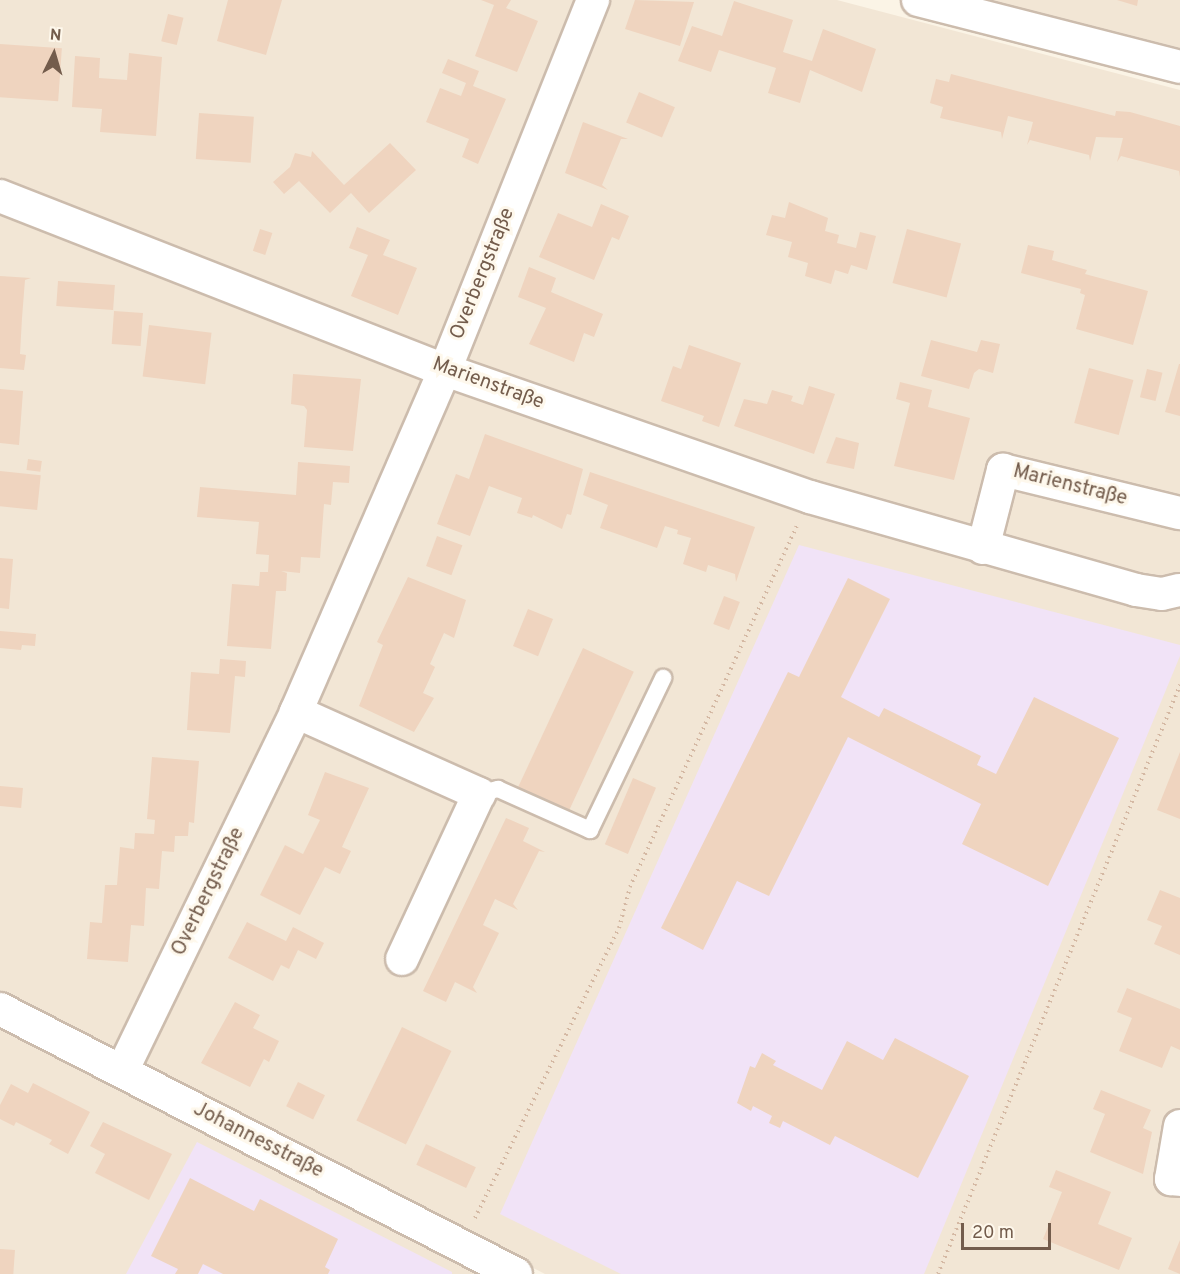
<!DOCTYPE html>
<html>
<head>
<meta charset="utf-8">
<style>
  body { margin:0 }
  #map { position:relative; width:1180px; height:1274px; overflow:hidden; background:#fbf4e6; font-family:Overpass,sans-serif }
  div>[style] { position:absolute }
  [style*='--x'] { left:calc(var(--x)*1px); top:calc(var(--y)*1px); width:calc(var(--w)*1px); rotate:calc(var(--a)*1deg) }
  .residential>* { inset:0; background:#f2e6d5 }
  .education>* { inset:0; background:#f1e3f7 }
  .building>* { inset:0; background:#efd4bf; transform-origin:0 0 }
  .path>* { height:4px; margin-top:-2px; transform-origin:0; background:repeating-linear-gradient(90deg,#d4b8a3 0 1.5px,transparent 0 6px) }
  .roads { filter:drop-shadow(2px 0 #ccbcad) drop-shadow(-2px 0 #ccbcad) drop-shadow(0 2px #ccbcad) drop-shadow(0 -2px #ccbcad) }
  .lane>* { height:16px; margin:-8px; padding:0 8px; transform-origin:8px; border-radius:8px; background:#fff }
  .street>* { height:32px; margin:-16px; padding:0 16px; transform-origin:16px; border-radius:16px; background:#fff }
  span { translate:-50% -50%; white-space:nowrap; text-align:center; line-height:1.15; -webkit-text-stroke:6px #fef8ec; paint-order:stroke }
  .street-label { font-size:20px; color:#735c4c }
  .north { position:absolute; left:24px; top:24px; width:60px; height:60px; -webkit-text-stroke:4px #fef8ec; paint-order:stroke; rotate:5deg; font-size:16px; font-weight:700; line-height:24px; text-align:center; color:#735c4c }
  .north::after { content:''; display:block; margin:auto; width:21px; height:27px; background:#735c4c; clip-path:polygon(50% 0,100% 100%,50% 72%,0 100%) }
  .scale { position:absolute; left:961px; top:1223px; width:90px; height:27px; box-sizing:border-box; border:3px solid #735c4c; border-top:0; padding-left:8px; font-size:18px; line-height:21px; white-space:nowrap; color:#735c4c; -webkit-text-stroke:4px #fef8ec; paint-order:stroke }
</style>
</head>
<body>
<div id="map">
  <div class="residential">
    <i style="clip-path:polygon(0 0,837px 0,1180px 90px,1180px 1274px,545px 1274px,0 992px)"></i>
    <i style="clip-path:polygon(990px 0,1180px 0,1180px 48px)"></i>
    <i style="clip-path:polygon(0 1027px,488px 1274px,0 1274px)"></i>
  </div>
  <div class="education">
    <i style="clip-path:polygon(799px 545px,1180px 645px,1180px 656px,924px 1274px,621px 1274px,500px 1214px)"></i>
    <i style="clip-path:polygon(197px 1142px,452px 1272px,452px 1274px,126px 1274px)"></i>
  </div>
  <div class="building">
    <i style="clip-path:polygon(228px 0,282px 0,266px 55px,217px 41px)"></i>
    <i style="clip-path:polygon(481px 0,511px 0,506px 8px,538px 21px,517px 72px,475px 56px,494px 5px)"></i>
    <i style="clip-path:polygon(635px 0,694px 2px,680px 46px,625px 29px)"></i>
    <i style="clip-path:polygon(1117px 0,1138px 0,1137px 6px)"></i>
    <i style="clip-path:polygon(734px 1px,793px 20px,783px 52px,812px 61px,823px 29px,876px 49px,862px 92px,810px 70px,800px 103px,768px 93px,776px 68px,719px 50px,711px 72px,678px 61px,692px 26px,722px 36px)"></i>
    <i style="left:168px;top:14px;width:16px;height:28px;rotate:14deg"></i>
    <i style="left:0;top:44px;width:62px;height:53px;rotate:4deg"></i>
    <i style="clip-path:polygon(129px 53px,162px 57px,156px 136px,100px 132px,102px 109px,72px 107px,75px 56px,100px 58px,99px 78px,127px 80px)"></i>
    <i style="clip-path:polygon(448px 59px,479px 71px,473px 86px,506px 99px,478px 164px,462px 157px,469px 139px,426px 122px,440px 88px,461px 96px,466px 83px,442px 73px)"></i>
    <i style="clip-path:polygon(951px 74px,1115px 116px,1116px 111px,1130px 112px,1180px 126px,1180px 177px,1179px 171px,1121px 156px,1117px 162px,1123px 138px,1096px 137px,1090px 161px,1089px 155px,1030px 140px,1027px 145px,1033px 122px,1008px 116px,1002px 139px,1001px 132px,940px 118px,943px 107px,930px 103px,936px 79px,949px 82px)"></i>
    <i style="left:639px;top:92px;width:39px;height:33px;rotate:23deg"></i>
    <i style="left:199px;top:113px;width:55px;height:46px;rotate:4deg"></i>
    <i style="clip-path:polygon(583px 122px,628px 139px,621px 139px,602px 185px,608px 190px,565px 173px)"></i>
    <i style="clip-path:polygon(390px 143px,416px 170px,369px 213px,351px 193px,330px 213px,299px 181px,284px 194px,273px 182px,290px 167px,295px 153px,311px 157px,312px 151px,344px 185px)"></i>
    <i style="clip-path:polygon(789px 202px,828px 218px,825px 231px,839px 235px,837px 243px,856px 248px,860px 232px,876px 236px,867px 270px,851px 265px,848px 274px,835px 270px,831px 284px,805px 276px,808px 263px,788px 257px,792px 242px,766px 235px,772px 215px,785px 218px)"></i>
    <i style="clip-path:polygon(601px 204px,629px 216px,619px 240px,612px 237px,594px 280px,539px 257px,558px 213px,592px 227px)"></i>
    <i style="clip-path:polygon(357px 227px,390px 240px,383px 255px,417px 268px,398px 315px,351px 296px,368px 255px,349px 248px)"></i>
    <i style="left:260px;top:229px;width:13px;height:23px;rotate:18deg"></i>
    <i style="left:907px;top:229px;width:56px;height:56px;rotate:15deg"></i>
    <i style="clip-path:polygon(1028px 245px,1054px 251px,1052px 260px,1087px 270px,1085px 274px,1148px 291px,1133px 345px,1076px 329px,1085px 295px,1080px 293px,1081px 289px,1021px 273px)"></i>
    <i style="clip-path:polygon(529px 267px,556px 278px,551px 292px,603px 314px,594px 337px,584px 333px,574px 362px,529px 344px,546px 308px,518px 297px)"></i>
    <i style="clip-path:polygon(0 276px,31px 278px,25px 280px,22px 318px,20px 354px,26px 355px,24px 370px,0 368px)"></i>
    <i style="left:58px;top:281px;width:57px;height:25px;rotate:4deg"></i>
    <i style="left:114px;top:311px;width:29px;height:33px;rotate:4deg"></i>
    <i style="left:149px;top:325px;width:63px;height:52px;rotate:7deg"></i>
    <i style="clip-path:polygon(931px 340px,977px 352px,981px 340px,1000px 344px,993px 373px,979px 369px,974px 373px,969px 389px,921px 376px)"></i>
    <i style="clip-path:polygon(689px 345px,741px 363px,719px 427px,702px 421px,704px 416px,661px 401px,673px 366px,681px 369px)"></i>
    <i style="clip-path:polygon(1179px 364px,1180px 364px,1180px 416px,1165px 412px)"></i>
    <i style="left:1089px;top:368px;width:46px;height:57px;rotate:15deg"></i>
    <i style="left:1147px;top:369px;width:16px;height:29px;rotate:14deg"></i>
    <i style="clip-path:polygon(293px 374px,361px 379px,353px 451px,304px 447px,307px 410px,304px 406px,291px 404px)"></i>
    <i style="clip-path:polygon(900px 382px,932px 390px,928px 407px,970px 418px,954px 480px,894px 466px,910px 403px,896px 399px)"></i>
    <i style="clip-path:polygon(809px 386px,835px 394px,814px 454px,734px 426px,744px 399px,767px 404px,772px 390px,793px 396px,791px 401px,803px 405px)"></i>
    <i style="clip-path:polygon(0 389px,23px 391px,19px 445px,0 443px)"></i>
    <i style="clip-path:polygon(485px 434px,583px 469px,571px 515px,567px 514px,562px 529px,533px 515px,532px 518px,517px 513px,522px 498px,489px 486px,470px 536px,437px 524px,456px 474px,469px 479px)"></i>
    <i style="clip-path:polygon(836px 437px,859px 443px,854px 469px,826px 463px)"></i>
    <i style="left:28px;top:459px;width:14px;height:11px;rotate:8deg"></i>
    <i style="clip-path:polygon(298px 462px,350px 466px,349px 483px,333px 482px,331px 505px,324px 504px,320px 558px,301px 557px,300px 573px,281px 571px,287px 573px,286px 591px,276px 591px,271px 649px,227px 646px,232px 584px,259px 586px,260px 572px,268px 572px,269px 555px,256px 554px,259px 522px,197px 517px,200px 487px,296px 495px)"></i>
    <i style="left:0;top:471px;width:41px;height:35px;rotate:6deg"></i>
    <i style="clip-path:polygon(590px 472px,755px 527px,736px 582px,735px 574px,708px 565px,706px 572px,683px 564px,691px 538px,677px 534px,678px 530px,665px 526px,657px 548px,600px 528px,608px 505px,583px 495px)"></i>
    <i style="left:437px;top:536px;width:27px;height:32px;rotate:20deg"></i>
    <i style="clip-path:polygon(0 558px,13px 559px,9px 609px,0 608px)"></i>
    <i style="clip-path:polygon(408px 577px,466px 600px,454px 638px,444px 633px,430px 664px,435px 667px,423px 693px,434px 698px,414px 732px,359px 706px,383px 645px,377px 642px)"></i>
    <i style="clip-path:polygon(848px 578px,890px 599px,841px 697px,879px 717px,884px 708px,981px 756px,977px 765px,996px 774px,1034px 697px,1119px 738px,1048px 886px,962px 844px,981px 804px,848px 737px,769px 896px,737px 881px,703px 950px,661px 928px,788px 672px,799px 677px)"></i>
    <i style="left:724px;top:596px;width:17px;height:30px;rotate:21deg"></i>
    <i style="left:528px;top:609px;width:27px;height:40px;rotate:22deg"></i>
    <i style="clip-path:polygon(0 631px,36px 634px,35px 646px,22px 645px,21px 650px,0 648px)"></i>
    <i style="left:583px;top:648px;width:56px;height:157px;rotate:25deg"></i>
    <i style="clip-path:polygon(220px 659px,246px 661px,245px 677px,235px 676px,230px 733px,187px 730px,191px 672px,219px 674px)"></i>
    <i style="clip-path:polygon(1180px 752px,1180px 819px,1157px 810px)"></i>
    <i style="clip-path:polygon(152px 757px,199px 761px,194px 823px,189px 822px,188px 836px,175px 836px,174px 852px,162px 851px,159px 889px,146px 888px,144px 926px,131px 925px,128px 962px,87px 959px,90px 922px,102px 923px,105px 885px,117px 885px,120px 847px,134px 849px,135px 833px,154px 834px,155px 820px,147px 819px)"></i>
    <i style="clip-path:polygon(325px 772px,369px 788px,342px 847px,351px 851px,340px 874px,325px 867px,300px 915px,260px 895px,285px 845px,303px 854px,320px 820px,308px 815px)"></i>
    <i style="left:633px;top:778px;width:25px;height:72px;rotate:23deg"></i>
    <i style="left:0;top:786px;width:23px;height:20px;rotate:5deg"></i>
    <i style="clip-path:polygon(506px 818px,529px 828px,523px 841px,545px 852px,539px 851px,513px 904px,518px 910px,495px 899px,483px 925px,499px 933px,473px 987px,477px 993px,455px 982px,446px 1002px,423px 991px)"></i>
    <i style="clip-path:polygon(1160px 890px,1180px 898px,1180px 955px,1154px 944px,1162px 926px,1147px 920px)"></i>
    <i style="clip-path:polygon(247px 922px,286px 941px,293px 927px,324px 943px,316px 959px,298px 950px,289px 969px,281px 965px,273px 981px,228px 958px)"></i>
    <i style="clip-path:polygon(1127px 988px,1180px 1009px,1180px 1050px,1171px 1046px,1162px 1068px,1119px 1051px,1132px 1018px,1117px 1012px)"></i>
    <i style="clip-path:polygon(235px 1002px,260px 1015px,253px 1028px,279px 1041px,269px 1062px,264px 1059px,250px 1087px,201px 1063px)"></i>
    <i style="left:402px;top:1027px;width:55px;height:104px;rotate:26deg"></i>
    <i style="clip-path:polygon(895px 1038px,969px 1076px,918px 1178px,835px 1136px,830px 1145px,783px 1121px,780px 1128px,769px 1123px,772px 1116px,753px 1106px,751px 1111px,737px 1103px,750px 1066px,755px 1068px,762px 1053px,776px 1061px,773px 1065px,822px 1090px,847px 1041px,883px 1060px)"></i>
    <i style="left:298px;top:1082px;width:30px;height:27px;rotate:26deg"></i>
    <i style="clip-path:polygon(33px 1083px,90px 1112px,68px 1154px,49px 1144px,52px 1140px,16px 1122px,14px 1126px,0 1119px,0 1105px,11px 1084px,28px 1093px)"></i>
    <i style="clip-path:polygon(1101px 1090px,1151px 1110px,1143px 1128px,1152px 1132px,1143px 1174px,1090px 1152px,1105px 1114px,1093px 1109px)"></i>
    <i style="clip-path:polygon(103px 1122px,172px 1154px,149px 1200px,95px 1173px,105px 1154px,90px 1146px)"></i>
    <i style="left:426px;top:1144px;width:55px;height:23px;rotate:25deg"></i>
    <i style="clip-path:polygon(1056px 1170px,1111px 1192px,1098px 1224px,1132px 1238px,1119px 1270px,1043px 1239px,1062px 1192px,1049px 1187px)"></i>
    <i style="clip-path:polygon(190px 1178px,254px 1211px,260px 1199px,338px 1239px,325px 1267px,330px 1270px,328px 1274px,223px 1274px,203px 1264px,198px 1274px,175px 1274px,178px 1269px,151px 1256px)"></i>
    <i style="clip-path:polygon(1180px 1240px,1180px 1274px,1168px 1269px)"></i>
    <i style="left:0;top:1249px;width:15px;height:25px;rotate:4deg"></i>
  </div>
  <div class="path">
    <i style="--x:475;--y:1218;--w:324;--a:-63.6"></i>
    <i style="--x:619;--y:928;--w:42;--a:-75"></i>
    <i style="--x:630;--y:887;--w:401;--a:-65.2"></i>
    <i style="--x:938;--y:1274;--w:637;--a:-67.66"></i>
  </div>
  <div class="roads">
    <div class="lane">
      <i style="--x:479;--y:794;--w:20;--a:-15"></i>
      <i style="--x:498;--y:789;--w:101;--a:24"></i>
      <i style="--x:590;--y:830;--w:169;--a:-64.3"></i>
    </div>
    <div class="street">
      <i style="--x:918;--y:0;--w:270;--a:14.3"></i>
      <i style="--x:0;--y:196;--w:478;--a:21.4"></i>
      <i style="--x:445;--y:370;--w:386;--a:19.2"></i>
      <i style="--x:810;--y:497;--w:339;--a:15.9"></i>
      <i style="--x:1136;--y:590;--w:26;--a:9"></i>
      <i style="--x:1162;--y:594;--w:18;--a:-13"></i>
      <i style="--x:983;--y:548;--w:81;--a:-75.6"></i>
      <i style="--x:1003;--y:470;--w:182;--a:13.7"></i>
      <i style="--x:296;--y:712;--w:201;--a:24.1"></i>
      <i style="--x:479;--y:794;--w:182;--a:115"></i>
      <i style="--x:0;--y:1009;--w:580;--a:27.18"></i>
      <i style="--x:122;--y:1071;--w:399;--a:-64.1"></i>
      <i style="--x:296;--y:712;--w:373;--a:-66.5"></i>
      <i style="--x:445;--y:370;--w:399;--a:-68.2"></i>
      <i style="--x:1180;--y:1126;--w:54;--a:99.6"></i>
      <i style="--x:1171;--y:1179;--w:9;--a:6"></i>
    </div>
  </div>
  <div class="street-label">
    <span style="left:483px;top:274px;rotate:-68deg">Overbergstraße</span>
    <span style="left:488px;top:384px;rotate:20deg">Marienstraße</span>
    <span style="left:1070px;top:486px;rotate:14deg">Marienstraße</span>
    <span style="left:209px;top:892px;rotate:-64deg">Overbergstraße</span>
    <span style="left:258px;top:1141px;rotate:27deg">Johannesstraße</span>
  </div>
  <div class="north">N</div>
  <div class="scale">20 m</div>
</div>
</body>
</html>
